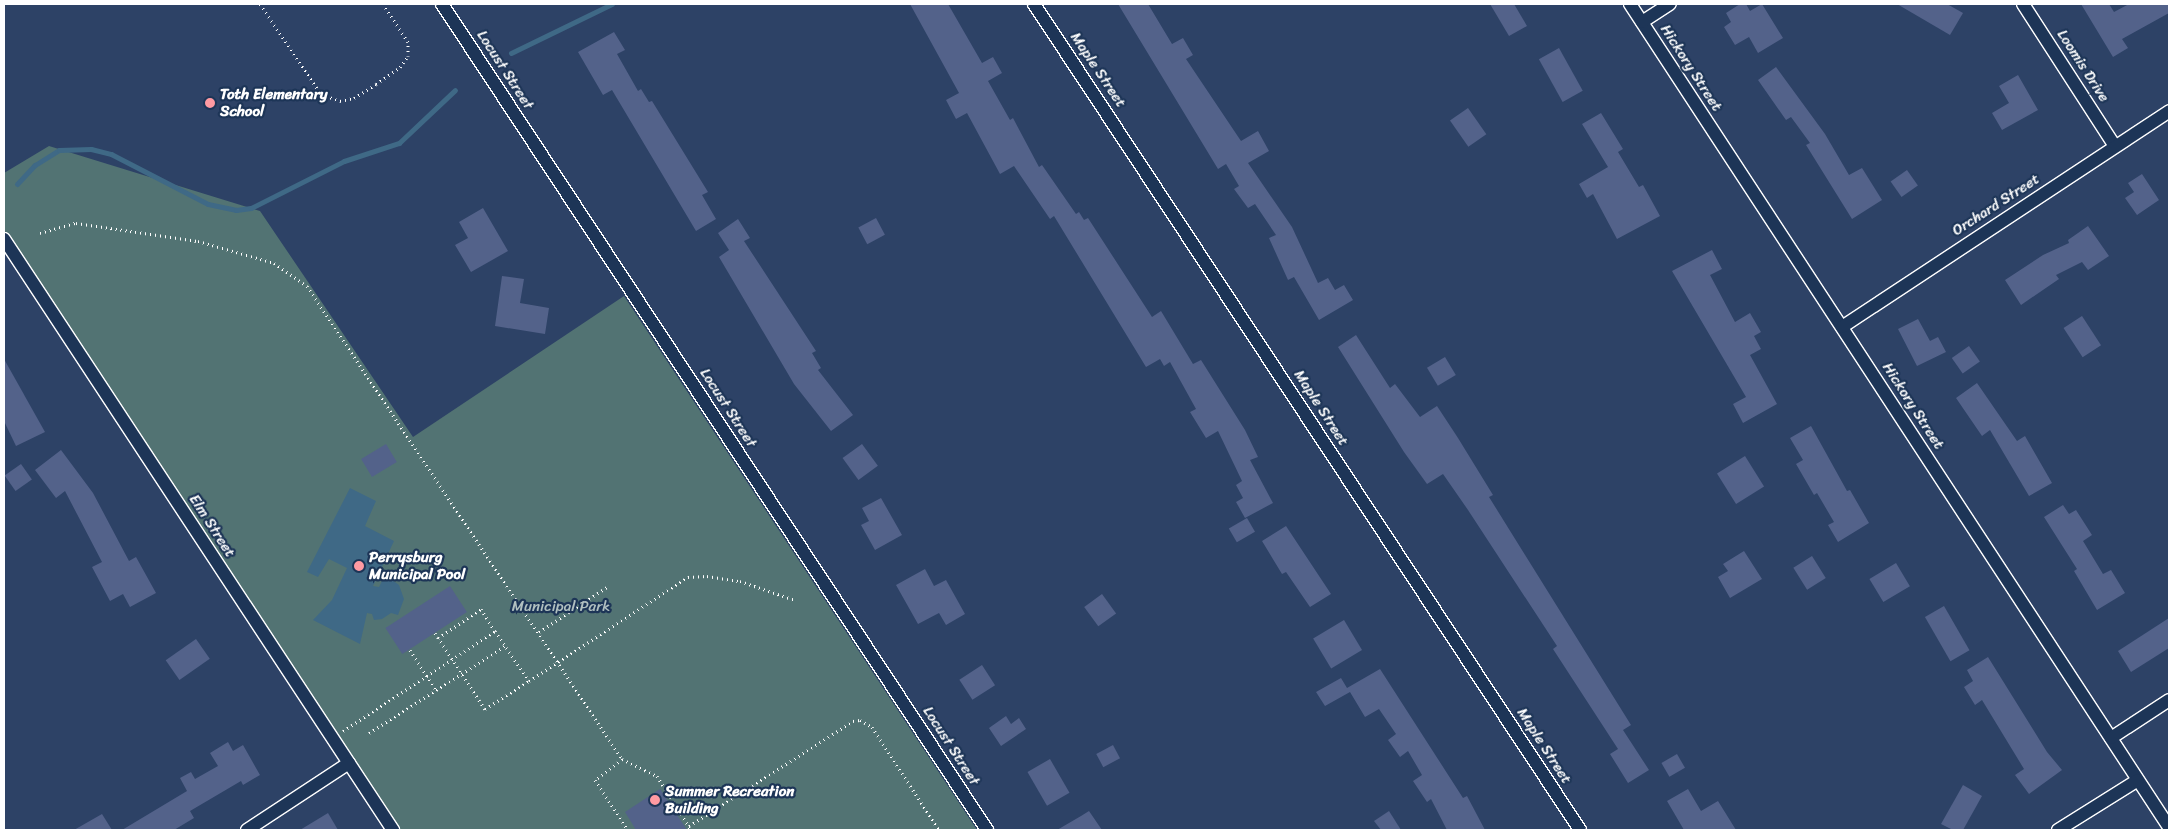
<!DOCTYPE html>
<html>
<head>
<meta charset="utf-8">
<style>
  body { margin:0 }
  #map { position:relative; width:2173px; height:834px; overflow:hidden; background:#2d4266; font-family:Sriracha,sans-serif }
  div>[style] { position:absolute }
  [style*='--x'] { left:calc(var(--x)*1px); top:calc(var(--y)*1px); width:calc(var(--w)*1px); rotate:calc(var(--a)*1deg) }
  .green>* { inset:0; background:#527373 }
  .water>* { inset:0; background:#3f6986 }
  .stream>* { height:5px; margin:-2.5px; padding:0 2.5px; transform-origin:2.5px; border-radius:2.5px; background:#3f6986 }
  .building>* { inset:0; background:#53628a; transform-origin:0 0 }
  .path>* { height:3px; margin-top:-1.5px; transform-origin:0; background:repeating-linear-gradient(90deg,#fff 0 1px,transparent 0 5px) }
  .roads { filter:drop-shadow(1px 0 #fff) drop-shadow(-1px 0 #fff) drop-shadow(0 1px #fff) drop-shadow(0 -1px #fff) }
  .minor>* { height:12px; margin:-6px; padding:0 6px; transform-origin:6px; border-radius:6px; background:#1d3557 }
  .dots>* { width:14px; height:14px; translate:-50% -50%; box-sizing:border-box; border:2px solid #1d3557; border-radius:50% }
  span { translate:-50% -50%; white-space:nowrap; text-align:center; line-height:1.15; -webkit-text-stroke:4.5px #1d3557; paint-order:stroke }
  .street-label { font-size:15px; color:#fff }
  .poi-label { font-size:15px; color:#fff; font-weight:700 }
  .left { translate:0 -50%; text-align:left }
  .park-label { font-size:15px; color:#b1c0c0 }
  .frame { position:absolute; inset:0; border:5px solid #fff; pointer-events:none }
</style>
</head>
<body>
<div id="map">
  <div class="green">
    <i style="clip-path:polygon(49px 146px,260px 211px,413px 437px,624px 296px,977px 830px,400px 830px,4px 238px,4px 173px)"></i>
  </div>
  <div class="water">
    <i style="clip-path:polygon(350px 488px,376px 501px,365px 526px,394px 541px,373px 586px,379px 587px,385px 575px,399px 585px,404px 599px,398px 615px,391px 613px,382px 619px,374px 620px,372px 614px,367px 613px,360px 644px,313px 620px,332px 600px,347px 568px,329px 559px,318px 577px,307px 572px)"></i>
  </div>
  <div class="stream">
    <i style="--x:511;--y:53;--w:112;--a:-25.9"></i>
    <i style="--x:17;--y:184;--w:26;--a:-47"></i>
    <i style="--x:35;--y:165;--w:28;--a:-32"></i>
    <i style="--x:59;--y:150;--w:32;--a:-2"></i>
    <i style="--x:91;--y:149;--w:21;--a:14"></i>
    <i style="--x:111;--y:154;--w:109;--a:27.3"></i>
    <i style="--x:208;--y:204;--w:29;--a:12"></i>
    <i style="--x:236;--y:210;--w:15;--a:-8"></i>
    <i style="--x:251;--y:208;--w:104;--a:-26.8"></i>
    <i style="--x:344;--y:161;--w:58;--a:-18.1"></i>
    <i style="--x:399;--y:143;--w:77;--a:-43.4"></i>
  </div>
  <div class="building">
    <i style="clip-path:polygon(910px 4px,948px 4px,982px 63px,993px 57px,1002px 73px,988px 81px,1010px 120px,1013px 118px,1039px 167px,1042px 165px,1076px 214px,1079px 212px,1084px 220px,1088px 218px,1152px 317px,1161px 311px,1193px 364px,1201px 360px,1245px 430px,1258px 457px,1250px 460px,1273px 503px,1245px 518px,1236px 502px,1243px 498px,1236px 485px,1242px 481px,1218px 431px,1206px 438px,1190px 412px,1196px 409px,1170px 362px,1164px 366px,1160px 359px,1146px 367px,1054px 216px,1050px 219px,1014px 166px,1000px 174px,967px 113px,956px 119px,946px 100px,959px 93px)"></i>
    <i style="clip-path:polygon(1118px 4px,1148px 4px,1172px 44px,1183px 38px,1193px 55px,1186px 59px,1241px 141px,1258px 131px,1269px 151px,1248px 163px,1292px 227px,1318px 283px,1328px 278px,1335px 290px,1344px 285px,1353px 300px,1319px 320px,1294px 277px,1288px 280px,1269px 238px,1276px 235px,1255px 204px,1248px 208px,1234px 189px,1239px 186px,1226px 164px,1218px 169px)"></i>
    <i style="clip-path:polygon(1490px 4px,1514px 4px,1527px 26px,1509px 36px)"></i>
    <i style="clip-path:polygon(1740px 4px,1746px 4px,1750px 11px,1762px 4px,1783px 38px,1758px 53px,1749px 37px,1735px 45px,1724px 27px,1731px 22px,1726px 13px)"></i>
    <i style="clip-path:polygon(1897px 4px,1947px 4px,1963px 13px,1950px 35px)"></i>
    <i style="clip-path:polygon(2081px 4px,2109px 4px,2114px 12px,2129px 4px,2169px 4px,2169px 13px,2122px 39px,2128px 48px,2113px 57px)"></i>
    <i style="clip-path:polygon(614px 32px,625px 50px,617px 54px,638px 91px,641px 89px,649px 102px,652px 101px,708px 192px,702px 195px,716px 219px,696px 231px,612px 90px,603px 95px,578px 52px)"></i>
    <i style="left:1559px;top:48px;width:49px;height:23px;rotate:61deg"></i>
    <i style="clip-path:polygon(1776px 67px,1825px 134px,1849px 175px,1862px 168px,1882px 200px,1852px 219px,1806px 145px,1810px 143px,1791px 117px,1786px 120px,1758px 80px)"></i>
    <i style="clip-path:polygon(2018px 75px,2038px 110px,2002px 130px,1992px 113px,2009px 103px,1999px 86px)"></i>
    <i style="left:1468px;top:108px;width:32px;height:22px;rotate:55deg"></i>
    <i style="clip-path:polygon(1601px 113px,1623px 149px,1618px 152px,1639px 187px,1643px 185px,1660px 216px,1617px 239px,1593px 194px,1587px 198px,1579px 184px,1608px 167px,1582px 124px)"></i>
    <i style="left:1907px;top:170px;width:19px;height:20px;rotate:55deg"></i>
    <i style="clip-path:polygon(2142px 174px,2159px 200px,2137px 215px,2125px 198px,2134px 192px,2128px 183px)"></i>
    <i style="clip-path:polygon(483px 208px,508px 251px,471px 272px,455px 245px,468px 238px,459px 222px)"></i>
    <i style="left:876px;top:218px;width:19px;height:20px;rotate:62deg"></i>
    <i style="clip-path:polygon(738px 219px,750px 238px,744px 241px,816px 351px,812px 353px,821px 368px,818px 370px,853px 415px,831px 431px,794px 384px,719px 257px,729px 250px,718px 233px)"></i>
    <i style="clip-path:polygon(2088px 226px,2109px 256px,2088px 270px,2082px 262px,2056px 275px,2059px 279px,2021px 305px,2005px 280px,2043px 255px,2069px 243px,2068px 240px)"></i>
    <i style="clip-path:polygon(1712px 250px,1722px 269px,1710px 275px,1735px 322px,1750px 313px,1761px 332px,1754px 336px,1761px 349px,1750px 355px,1777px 404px,1743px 423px,1733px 404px,1746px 397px,1672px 271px)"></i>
    <i style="clip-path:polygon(502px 276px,524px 279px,520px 303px,549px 308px,545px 334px,495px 326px)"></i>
    <i style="left:2082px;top:316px;width:35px;height:22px;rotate:57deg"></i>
    <i style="clip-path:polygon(1918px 319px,1930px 341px,1938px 337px,1946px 352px,1917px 366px,1898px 329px)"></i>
    <i style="clip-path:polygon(1356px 335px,1390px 388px,1395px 384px,1420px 417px,1437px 406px,1458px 438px,1493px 495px,1489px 497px,1631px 725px,1623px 730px,1649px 770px,1628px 783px,1610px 754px,1618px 749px,1553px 649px,1557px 646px,1468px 510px,1443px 474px,1427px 484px,1404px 452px,1338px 347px)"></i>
    <i style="left:1969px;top:346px;width:19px;height:21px;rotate:55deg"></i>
    <i style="left:1445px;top:357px;width:21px;height:21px;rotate:59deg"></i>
    <i style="clip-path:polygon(4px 359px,45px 432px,16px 446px,4px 421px)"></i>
    <i style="clip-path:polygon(1977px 383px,2017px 441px,2025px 436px,2052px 483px,2029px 496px,1990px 430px,1982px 436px,1956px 398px)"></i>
    <i style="clip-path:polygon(1811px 426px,1847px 491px,1850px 490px,1869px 523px,1838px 542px,1828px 525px,1834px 522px,1817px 493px,1814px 495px,1796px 464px,1803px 460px,1790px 438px)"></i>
    <i style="left:386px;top:444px;width:21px;height:29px;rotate:59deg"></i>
    <i style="left:862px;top:444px;width:27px;height:24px;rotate:54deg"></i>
    <i style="clip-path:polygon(61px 450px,93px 493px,129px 561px,136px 557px,156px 593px,130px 607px,123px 594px,110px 601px,92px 567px,102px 562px,65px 491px,56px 498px,35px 470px)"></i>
    <i style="left:1745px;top:456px;width:36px;height:33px;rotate:58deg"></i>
    <i style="left:21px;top:464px;width:19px;height:20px;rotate:55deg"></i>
    <i style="clip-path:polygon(881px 498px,902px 535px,875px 550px,861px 525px,869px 521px,862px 508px)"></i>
    <i style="clip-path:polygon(2063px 505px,2069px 514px,2076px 510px,2092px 535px,2083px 541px,2103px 574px,2111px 570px,2125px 593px,2097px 610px,2074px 571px,2077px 569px,2044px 517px)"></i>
    <i style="left:1247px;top:518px;width:16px;height:21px;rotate:60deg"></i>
    <i style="clip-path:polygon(1286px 526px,1331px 594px,1310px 607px,1286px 572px,1282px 574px,1262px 541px)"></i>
    <i style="clip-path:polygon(1744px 551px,1762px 579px,1730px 598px,1718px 577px,1728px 571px,1723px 564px)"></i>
    <i style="left:1812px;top:556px;width:26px;height:22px;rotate:58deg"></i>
    <i style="left:1896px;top:563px;width:27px;height:31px;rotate:59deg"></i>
    <i style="clip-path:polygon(925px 569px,934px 586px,946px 580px,965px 614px,946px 625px,939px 613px,918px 624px,896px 585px)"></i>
    <i style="left:450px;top:586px;width:31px;height:77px;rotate:57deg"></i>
    <i style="left:1102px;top:594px;width:24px;height:22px;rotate:54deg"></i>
    <i style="left:1944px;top:606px;width:51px;height:22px;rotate:60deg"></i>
    <i style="clip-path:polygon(2169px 618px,2169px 648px,2131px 672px,2118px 651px)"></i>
    <i style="left:1344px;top:620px;width:35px;height:36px;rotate:59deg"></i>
    <i style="left:196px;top:639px;width:24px;height:37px;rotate:55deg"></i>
    <i style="clip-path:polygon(1988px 657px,2047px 752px,2062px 770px,2029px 794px,2015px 775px,2024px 769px,1982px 700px,1975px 705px,1964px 687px,1973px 681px,1967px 670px)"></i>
    <i style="left:982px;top:665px;width:24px;height:27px;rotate:57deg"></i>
    <i style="clip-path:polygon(1380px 669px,1463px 798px,1467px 796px,1485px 830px,1447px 830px,1431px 799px,1427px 802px,1413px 781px,1422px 775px,1408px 751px,1400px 757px,1388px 740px,1396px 734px,1379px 709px,1365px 717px,1350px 692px,1325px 706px,1316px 692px,1341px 678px,1347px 688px)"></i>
    <i style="clip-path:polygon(1006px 716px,1011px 724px,1019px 718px,1026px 729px,1001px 746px,989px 728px)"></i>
    <i style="clip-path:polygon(228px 742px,233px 751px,243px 745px,260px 775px,243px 785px,241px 781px,190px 811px,194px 818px,174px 830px,122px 830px,187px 791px,180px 778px,191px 772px,195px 779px,218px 766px,210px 753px)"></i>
    <i style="left:1113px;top:745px;width:15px;height:19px;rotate:62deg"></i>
    <i style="left:1677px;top:754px;width:16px;height:18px;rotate:60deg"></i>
    <i style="left:1050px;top:759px;width:39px;height:26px;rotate:60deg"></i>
    <i style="clip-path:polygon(1963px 785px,1982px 796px,1963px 830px,1953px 830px,1941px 824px)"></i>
    <i style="clip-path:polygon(660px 789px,687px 830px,636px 830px,625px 812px)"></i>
    <i style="clip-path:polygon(1688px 789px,1701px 811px,1718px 801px,1736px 830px,1684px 830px,1667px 801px)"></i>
    <i style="clip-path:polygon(1089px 811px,1102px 830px,1057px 830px,1081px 816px)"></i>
    <i style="clip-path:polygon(1389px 811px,1401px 830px,1381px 830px,1374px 821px)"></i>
    <i style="clip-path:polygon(328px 813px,338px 830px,300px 830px)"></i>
    <i style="clip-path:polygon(102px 814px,112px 830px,74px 830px)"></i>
  </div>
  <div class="path">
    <i style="--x:260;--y:4;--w:109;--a:55.9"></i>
    <i style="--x:321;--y:94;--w:20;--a:20"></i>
    <i style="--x:340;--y:101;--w:14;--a:-12"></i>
    <i style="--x:354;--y:98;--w:26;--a:-32"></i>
    <i style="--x:376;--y:84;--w:29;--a:-35"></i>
    <i style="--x:400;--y:67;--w:14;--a:-54"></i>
    <i style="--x:408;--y:56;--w:14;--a:-90"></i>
    <i style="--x:408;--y:42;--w:45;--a:-123.3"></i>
    <i style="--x:40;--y:233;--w:37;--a:-16"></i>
    <i style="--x:76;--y:223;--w:123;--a:8.4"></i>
    <i style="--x:198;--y:241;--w:79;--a:16.1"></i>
    <i style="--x:274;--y:263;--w:40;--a:34.9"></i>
    <i style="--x:307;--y:286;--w:568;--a:56.34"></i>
    <i style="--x:622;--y:759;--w:39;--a:26"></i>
    <i style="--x:657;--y:776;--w:64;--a:57.8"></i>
    <i style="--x:539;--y:632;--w:82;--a:-33.5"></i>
    <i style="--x:435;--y:633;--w:91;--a:56.7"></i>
    <i style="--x:485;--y:709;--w:52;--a:-32.5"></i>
    <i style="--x:438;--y:638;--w:52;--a:-34"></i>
    <i style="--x:481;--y:609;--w:26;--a:58"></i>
    <i style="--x:410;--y:650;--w:48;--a:57"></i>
    <i style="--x:343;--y:731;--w:182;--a:-33.3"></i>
    <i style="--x:495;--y:631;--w:60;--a:55.8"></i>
    <i style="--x:529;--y:681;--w:190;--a:-33.2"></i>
    <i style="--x:688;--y:577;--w:19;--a:-3"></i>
    <i style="--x:707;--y:576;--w:33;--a:9"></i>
    <i style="--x:740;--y:581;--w:58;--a:19.1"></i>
    <i style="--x:369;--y:733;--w:161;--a:-32.6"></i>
    <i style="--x:622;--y:759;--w:34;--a:142"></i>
    <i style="--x:595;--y:780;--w:60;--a:56.6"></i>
    <i style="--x:689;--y:826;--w:195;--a:-32.6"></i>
    <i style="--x:853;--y:721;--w:7;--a:-8"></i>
    <i style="--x:860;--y:720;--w:14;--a:30"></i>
    <i style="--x:872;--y:727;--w:123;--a:57"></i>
  </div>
  <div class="roads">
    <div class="minor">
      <i style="--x:442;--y:4;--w:990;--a:56.58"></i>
      <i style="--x:1034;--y:4;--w:990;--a:56.53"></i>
      <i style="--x:1630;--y:4;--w:984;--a:56.78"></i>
      <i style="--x:2023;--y:4;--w:169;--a:57.1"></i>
      <i style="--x:1642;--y:22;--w:33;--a:-33"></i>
      <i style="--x:4;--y:239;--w:708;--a:56.65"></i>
      <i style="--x:1842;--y:327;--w:392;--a:-33.4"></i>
      <i style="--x:2111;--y:738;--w:69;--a:-33.2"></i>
      <i style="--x:247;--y:830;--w:122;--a:-33.3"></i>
      <i style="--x:2058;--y:830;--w:94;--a:-32"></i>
    </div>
  </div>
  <div class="dots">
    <i style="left:210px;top:103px;background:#ff9aa2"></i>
    <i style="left:359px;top:566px;background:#ff9aa2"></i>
    <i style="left:655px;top:800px;background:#ff9aa2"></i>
  </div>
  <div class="street-label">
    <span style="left:2083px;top:66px;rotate:57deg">Loomis Drive</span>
    <span style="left:1691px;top:68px;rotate:57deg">Hickory Street</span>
    <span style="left:505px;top:70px;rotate:57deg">Locust Street</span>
    <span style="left:1098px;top:70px;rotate:56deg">Maple Street</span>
    <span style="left:1996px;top:205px;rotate:-33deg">Orchard Street</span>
    <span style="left:1913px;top:406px;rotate:57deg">Hickory Street</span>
    <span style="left:728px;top:408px;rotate:57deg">Locust Street</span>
    <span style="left:1321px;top:408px;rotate:57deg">Maple Street</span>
    <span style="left:212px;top:526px;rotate:57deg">Elm Street</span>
    <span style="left:951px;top:746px;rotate:57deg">Locust Street</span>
    <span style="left:1544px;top:746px;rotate:57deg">Maple Street</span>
  </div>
  <div class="poi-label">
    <span class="left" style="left:220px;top:103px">Toth Elementary<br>School</span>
    <span class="left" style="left:369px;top:566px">Perrysburg<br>Municipal Pool</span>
    <span class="left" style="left:665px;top:800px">Summer Recreation<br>Building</span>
  </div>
  <div class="park-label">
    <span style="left:561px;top:607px">Municipal Park</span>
  </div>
  <div class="frame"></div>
</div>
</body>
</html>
